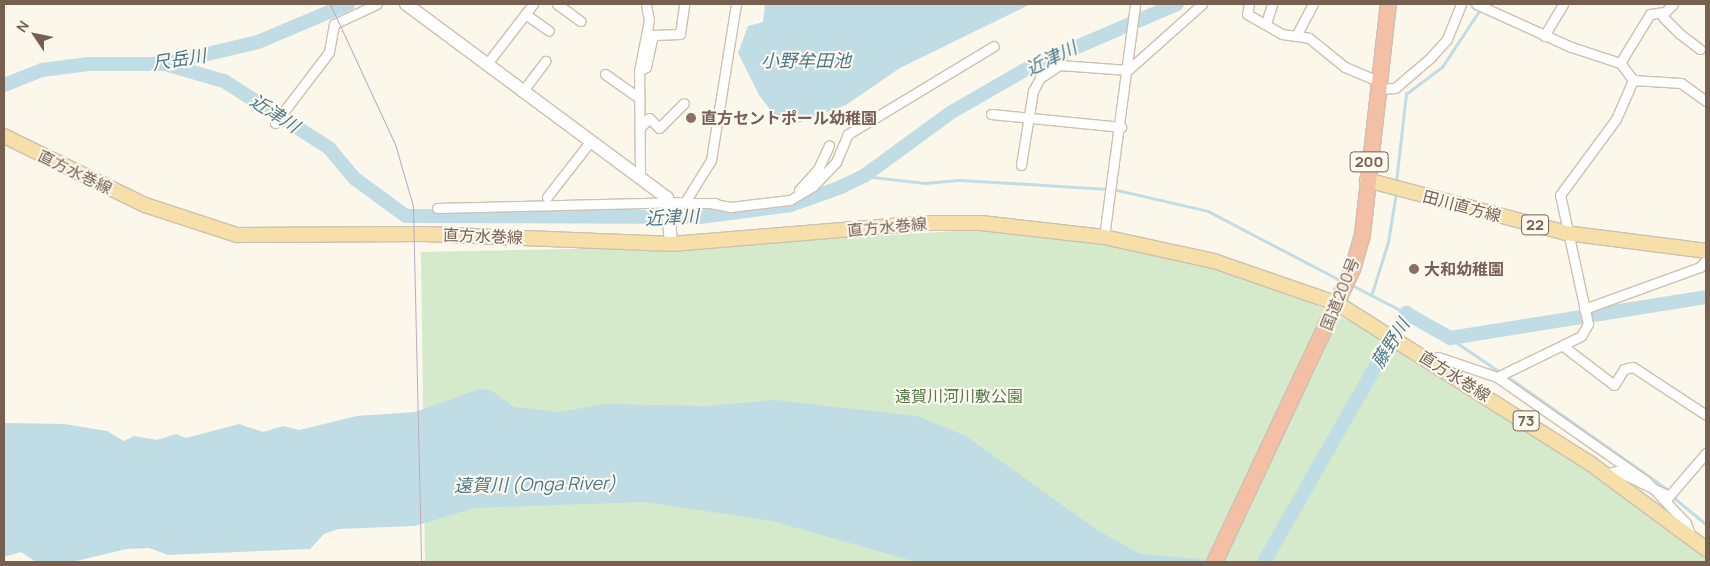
<!DOCTYPE html>
<html>
<head>
<meta charset="utf-8">
<style>
  body { margin:0 }
  #map { position:relative; width:1710px; height:566px; overflow:hidden; background:#fcf7eb; font-family:Manrope,"Noto Sans JP",sans-serif }
  div>[style] { position:absolute }
  [style*='--x'] { left:calc(var(--x)*1px); top:calc(var(--y)*1px); width:calc(var(--w)*1px); rotate:calc(var(--a)*1deg) }
  .green>* { inset:0; background:#d4eaca }
  .water>* { inset:0; background:#c0dde5 }
  .stream>* { height:2.5px; margin:-1.25px; padding:0 1.25px; transform-origin:1.25px; border-radius:1.25px; background:#c0dde5 }
  .river>* { height:14px; margin:-7px; padding:0 7px; transform-origin:7px; border-radius:7px; background:#c0dde5 }
  .roads { filter:drop-shadow(1px 0 #cec0b1) drop-shadow(-1px 0 #cec0b1) drop-shadow(0 1px #cec0b1) drop-shadow(0 -1px #cec0b1) }
  .street>* { height:9px; margin:-4.5px; padding:0 4.5px; transform-origin:4.5px; border-radius:4.5px; background:#fff }
  .secondary>* { height:12px; margin:-6px; padding:0 6px; transform-origin:6px; border-radius:6px; background:#fff }
  .primary>* { height:14px; margin:-7px; padding:0 7px; transform-origin:7px; border-radius:7px; background:#f6dfa8 }
  .highway>* { height:15px; margin:-7.5px; padding:0 7.5px; transform-origin:7.5px; border-radius:7.5px; background:#f3c0a6 }
  .tram>* { height:1px; margin:-0.5px; padding:0 0.5px; transform-origin:0.5px; border-radius:0.5px; background:#bba9c7 }
  .dots>* { width:14px; height:14px; translate:-50% -50%; box-sizing:border-box; border:2px solid #fefaf2; border-radius:50% }
  span { translate:-50% -50%; white-space:nowrap; text-align:center; line-height:1.15; -webkit-text-stroke:4px #fefaf2; paint-order:stroke }
  .shield-label span { padding:1px 4px; background:#fefaf2; border:1px solid; border-radius:4px; -webkit-text-stroke-width:0 }
  .shield-label { font-size:15px; color:#77604f; font-weight:700 }
  .education-label { font-size:16px; color:#785e54; font-weight:700 }
  .left { translate:0 -50%; text-align:left }
  .street-label { font-size:16px; color:#77604f }
  .park-label { font-size:16px; color:#537c47 }
  .water-label { font-size:18px; color:#497989; font-style:italic }
  .frame { position:absolute; inset:0; border:5px solid #77604f; pointer-events:none }
  .north { position:absolute; left:10px; top:10px; width:50px; height:50px; -webkit-text-stroke:4px #fefaf2; paint-order:stroke; rotate:304deg; font-size:14px; font-weight:700; line-height:20px; text-align:center; color:#77604f }
  .north::after { content:''; display:block; margin:auto; width:18px; height:22px; background:#77604f; clip-path:polygon(50% 0,100% 100%,50% 72%,0 100%) }
</style>
</head>
<body>
<div id="map">
  <div class="green">
    <i style="clip-path:polygon(993px 229px,1095px 239px,1232px 272px,1309px 302px,1377px 334px,1597px 475px,1706px 555px,1706px 562px,425px 562px,421px 252px,673px 247px)"></i>
  </div>
  <div class="water">
    <i style="clip-path:polygon(765px 4px,1031px 4px,900px 68px,846px 105px,790px 126px,782px 125px,759px 95px,738px 53px,748px 26px,763px 22px)"></i>
    <i style="clip-path:polygon(480px 389px,492px 391px,514px 407px,559px 412px,605px 404px,706px 406px,775px 400px,917px 416px,966px 436px,1097px 530px,1140px 554px,1236px 562px,916px 562px,772px 521px,645px 502px,474px 508px,415px 526px,338px 529px,324px 534px,310px 549px,168px 555px,149px 548px,127px 549px,72px 562px,36px 562px,21px 552px,4px 557px,4px 423px,65px 424px,107px 431px,124px 441px,134px 436px,157px 440px,176px 434px,186px 438px,239px 424px,263px 432px,283px 426px,299px 430px,357px 416px,415px 412px)"></i>
  </div>
  <div class="stream">
    <i style="--x:864;--y:176;--w:61;--a:6.5"></i>
    <i style="--x:925;--y:183;--w:36;--a:-5"></i>
    <i style="--x:961;--y:180;--w:147;--a:3.5"></i>
    <i style="--x:1396;--y:182;--w:89;--a:-83.5"></i>
    <i style="--x:1406;--y:94;--w:45;--a:-36.9"></i>
    <i style="--x:1442;--y:67;--w:71;--a:-56.5"></i>
    <i style="--x:1113;--y:189;--w:98;--a:13"></i>
    <i style="--x:1208;--y:211;--w:149;--a:27.6"></i>
    <i style="--x:1350;--y:284;--w:63;--a:27.4"></i>
    <i style="--x:1372;--y:293;--w:53;--a:-72.6"></i>
    <i style="--x:1388;--y:242;--w:50;--a:-80.7"></i>
    <i style="--x:1450;--y:338;--w:60;--a:34.2"></i>
    <i style="--x:1507;--y:376;--w:199;--a:35.2"></i>
    <i style="--x:1672;--y:496;--w:44;--a:39.5"></i>
  </div>
  <div class="river">
    <i style="--x:165;--y:64;--w:61;--a:16.1"></i>
    <i style="--x:224;--y:81;--w:125;--a:32.5"></i>
    <i style="--x:329;--y:148;--w:39;--a:50"></i>
    <i style="--x:354;--y:178;--w:64;--a:36.2"></i>
    <i style="--x:406;--y:216;--w:294;--a:0.2"></i>
    <i style="--x:700;--y:217;--w:92;--a:-7.5"></i>
    <i style="--x:791;--y:205;--w:53;--a:-19.8"></i>
    <i style="--x:841;--y:187;--w:25;--a:-26"></i>
    <i style="--x:864;--y:176;--w:107;--a:-36.2"></i>
    <i style="--x:950;--y:113;--w:92;--a:-29.9"></i>
    <i style="--x:1030;--y:67;--w:160;--a:-23.2"></i>
    <i style="--x:4;--y:85;--w:41;--a:-21.5"></i>
    <i style="--x:42;--y:70;--w:47;--a:-7.3"></i>
    <i style="--x:89;--y:64;--w:76;--a:0"></i>
    <i style="--x:165;--y:64;--w:96;--a:-13.3"></i>
    <i style="--x:258;--y:42;--w:98;--a:-22.9"></i>
    <i style="--x:1264;--y:562;--w:287;--a:-60.3"></i>
    <i style="--x:1406;--y:313;--w:51;--a:29.6"></i>
    <i style="--x:1450;--y:338;--w:259;--a:-9.1"></i>
  </div>
  <div class="roads">
    <div class="street">
      <i style="--x:557;--y:4;--w:29;--a:36"></i>
      <i style="--x:1249;--y:4;--w:10;--a:101"></i>
      <i style="--x:1247;--y:14;--w:40;--a:29.7"></i>
      <i style="--x:1282;--y:34;--w:27;--a:8"></i>
      <i style="--x:1309;--y:38;--w:46;--a:38.9"></i>
      <i style="--x:1345;--y:67;--w:36;--a:23"></i>
      <i style="--x:1665;--y:12;--w:5;--a:112"></i>
      <i style="--x:1663;--y:17;--w:24;--a:45"></i>
      <i style="--x:1680;--y:34;--w:25;--a:37"></i>
      <i style="--x:525;--y:14;--w:29;--a:35"></i>
      <i style="--x:1266;--y:23;--w:20;--a:-72"></i>
      <i style="--x:1297;--y:34;--w:34;--a:-62"></i>
      <i style="--x:1544;--y:36;--w:37;--a:-59"></i>
      <i style="--x:1620;--y:63;--w:57;--a:-58.5"></i>
      <i style="--x:1650;--y:14;--w:15;--a:-8"></i>
      <i style="--x:1665;--y:12;--w:11;--a:-45"></i>
      <i style="--x:486;--y:65;--w:77;--a:-52.4"></i>
      <i style="--x:639;--y:71;--w:8;--a:-30"></i>
      <i style="--x:646;--y:67;--w:33;--a:-78"></i>
      <i style="--x:653;--y:35;--w:27;--a:-2"></i>
      <i style="--x:680;--y:34;--w:30;--a:-82"></i>
      <i style="--x:605;--y:74;--w:42;--a:35.2"></i>
      <i style="--x:1633;--y:80;--w:48;--a:3.6"></i>
      <i style="--x:1681;--y:83;--w:31;--a:36"></i>
      <i style="--x:1377;--y:89;--w:18;--a:-3"></i>
      <i style="--x:1395;--y:88;--w:46;--a:-40.6"></i>
      <i style="--x:1430;--y:58;--w:25;--a:-48"></i>
      <i style="--x:1447;--y:39;--w:38;--a:-68"></i>
      <i style="--x:522;--y:92;--w:39;--a:-53"></i>
      <i style="--x:991;--y:114;--w:131;--a:5.7"></i>
      <i style="--x:275;--y:123;--w:89;--a:-52.7"></i>
      <i style="--x:329;--y:52;--w:28;--a:-80"></i>
      <i style="--x:334;--y:24;--w:47;--a:-24.9"></i>
      <i style="--x:640;--y:128;--w:13;--a:-48"></i>
      <i style="--x:649;--y:118;--w:14;--a:45"></i>
      <i style="--x:659;--y:128;--w:35;--a:-45"></i>
      <i style="--x:1021;--y:165;--w:75;--a:-80.8"></i>
      <i style="--x:1033;--y:91;--w:15;--a:-62"></i>
      <i style="--x:1040;--y:78;--w:23;--a:-34"></i>
      <i style="--x:1059;--y:65;--w:69;--a:4.1"></i>
      <i style="--x:1128;--y:70;--w:99;--a:-41.7"></i>
      <i style="--x:640;--y:177;--w:106;--a:-90.5"></i>
      <i style="--x:639;--y:71;--w:52;--a:-78.9"></i>
      <i style="--x:649;--y:20;--w:16;--a:-101"></i>
      <i style="--x:799;--y:190;--w:28;--a:-48"></i>
      <i style="--x:818;--y:169;--w:26;--a:-65"></i>
      <i style="--x:547;--y:197;--w:70;--a:-52"></i>
      <i style="--x:682;--y:203;--w:33;--a:0"></i>
      <i style="--x:710;--y:203;--w:20;--a:11"></i>
      <i style="--x:730;--y:207;--w:60;--a:-6.7"></i>
      <i style="--x:790;--y:200;--w:27;--a:-31"></i>
      <i style="--x:813;--y:186;--w:33;--a:-46"></i>
      <i style="--x:836;--y:162;--w:30;--a:-67"></i>
      <i style="--x:848;--y:134;--w:170;--a:-31.1"></i>
      <i style="--x:437;--y:208;--w:248;--a:-1.4"></i>
      <i style="--x:685;--y:202;--w:49;--a:-58.2"></i>
      <i style="--x:711;--y:160;--w:158;--a:-80.9"></i>
      <i style="--x:1104;--y:237;--w:235;--a:-82.4"></i>
      <i style="--x:1584;--y:309;--w:123;--a:-19.9"></i>
      <i style="--x:1700;--y:267;--w:9;--a:-49"></i>
      <i style="--x:1563;--y:346;--w:64;--a:37.4"></i>
      <i style="--x:1614;--y:385;--w:19;--a:-58"></i>
      <i style="--x:1624;--y:369;--w:9;--a:-13"></i>
      <i style="--x:1633;--y:367;--w:87;--a:33.3"></i>
      <i style="--x:1429;--y:360;--w:9;--a:-18"></i>
      <i style="--x:1438;--y:357;--w:62;--a:18.7"></i>
      <i style="--x:1497;--y:377;--w:93;--a:-26"></i>
      <i style="--x:1581;--y:336;--w:14;--a:-60"></i>
      <i style="--x:1588;--y:324;--w:132;--a:-102.2"></i>
      <i style="--x:1560;--y:195;--w:94;--a:-53.6"></i>
      <i style="--x:1616;--y:119;--w:43;--a:-66.4"></i>
      <i style="--x:1633;--y:80;--w:21;--a:-127"></i>
      <i style="--x:1620;--y:63;--w:52;--a:-161.9"></i>
      <i style="--x:1571;--y:47;--w:104;--a:-155.6"></i>
      <i style="--x:1497;--y:377;--w:182;--a:34.9"></i>
      <i style="--x:1646;--y:481;--w:58;--a:46.4"></i>
      <i style="--x:1686;--y:523;--w:15;--a:70"></i>
      <i style="--x:1604;--y:474;--w:13;--a:-13"></i>
      <i style="--x:1617;--y:471;--w:58;--a:25.7"></i>
      <i style="--x:1669;--y:496;--w:57;--a:-49.3"></i>
    </div>
    <div class="secondary">
      <i style="--x:406;--y:4;--w:325;--a:36.6"></i>
      <i style="--x:667;--y:198;--w:46;--a:85"></i>
    </div>
    <div class="primary">
      <i style="--x:4;--y:136;--w:157;--a:26.1"></i>
      <i style="--x:145;--y:205;--w:97;--a:18.1"></i>
      <i style="--x:237;--y:235;--w:188;--a:-0.3"></i>
      <i style="--x:425;--y:234;--w:246;--a:2.3"></i>
      <i style="--x:671;--y:244;--w:255;--a:-4.7"></i>
      <i style="--x:925;--y:223;--w:56;--a:0"></i>
      <i style="--x:981;--y:223;--w:124;--a:6.5"></i>
      <i style="--x:1104;--y:237;--w:113;--a:12.3"></i>
      <i style="--x:1214;--y:261;--w:131;--a:19.1"></i>
      <i style="--x:1338;--y:304;--w:299;--a:32.3"></i>
      <i style="--x:1591;--y:464;--w:143;--a:36.5"></i>
      <i style="--x:1367;--y:180;--w:206;--a:14.9"></i>
      <i style="--x:1566;--y:233;--w:141;--a:7.3"></i>
    </div>
    <div class="highway">
      <i style="--x:1214;--y:562;--w:324;--a:-64.8"></i>
      <i style="--x:1352;--y:269;--w:36;--a:-74"></i>
      <i style="--x:1362;--y:234;--w:231;--a:-83.6"></i>
    </div>
  </div>
  <div class="tram">
    <i style="--x:330;--y:4;--w:154;--a:65.1"></i>
    <i style="--x:395;--y:144;--w:65;--a:73.8"></i>
    <i style="--x:413;--y:206;--w:356;--a:88.7"></i>
  </div>
  <div class="dots">
    <i style="left:691px;top:118px;background:#8d6e63"></i>
    <i style="left:1414px;top:269px;background:#8d6e63"></i>
  </div>
  <div class="shield-label">
    <span style="left:1369px;top:162px">200</span>
    <span style="left:1535px;top:225px">22</span>
    <span style="left:1526px;top:421px">73</span>
  </div>
  <div class="education-label">
    <span class="left" style="left:701px;top:118px">直方セントポール幼稚園</span>
    <span class="left" style="left:1424px;top:269px">大和幼稚園</span>
  </div>
  <div class="street-label">
    <span style="left:75px;top:172px;rotate:26deg">直方水巻線</span>
    <span style="left:1462px;top:206px;rotate:15deg">田川直方線</span>
    <span style="left:887px;top:227px;rotate:-5deg">直方水巻線</span>
    <span style="left:483px;top:236px;rotate:2deg">直方水巻線</span>
    <span style="left:1340px;top:294px;rotate:-68deg">国道200号</span>
    <span style="left:1455px;top:376px;rotate:32deg">直方水巻線</span>
  </div>
  <div class="park-label">
    <span style="left:959px;top:396px">遠賀川河川敷公園</span>
  </div>
  <div class="water-label">
    <span style="left:1051px;top:58px;rotate:-26deg">近津川</span>
    <span style="left:179px;top:59px;rotate:-9deg">尺岳川</span>
    <span style="left:806px;top:60px">小野牟田池</span>
    <span style="left:275px;top:113px;rotate:33deg">近津川</span>
    <span style="left:672px;top:217px;rotate:-3deg">近津川</span>
    <span style="left:1390px;top:343px;rotate:-58deg">藤野川</span>
    <span style="left:535px;top:484px;rotate:-1deg">遠賀川 (Onga River)</span>
  </div>
  <div class="frame"></div>
  <div class="north">N</div>
</div>
</body>
</html>
